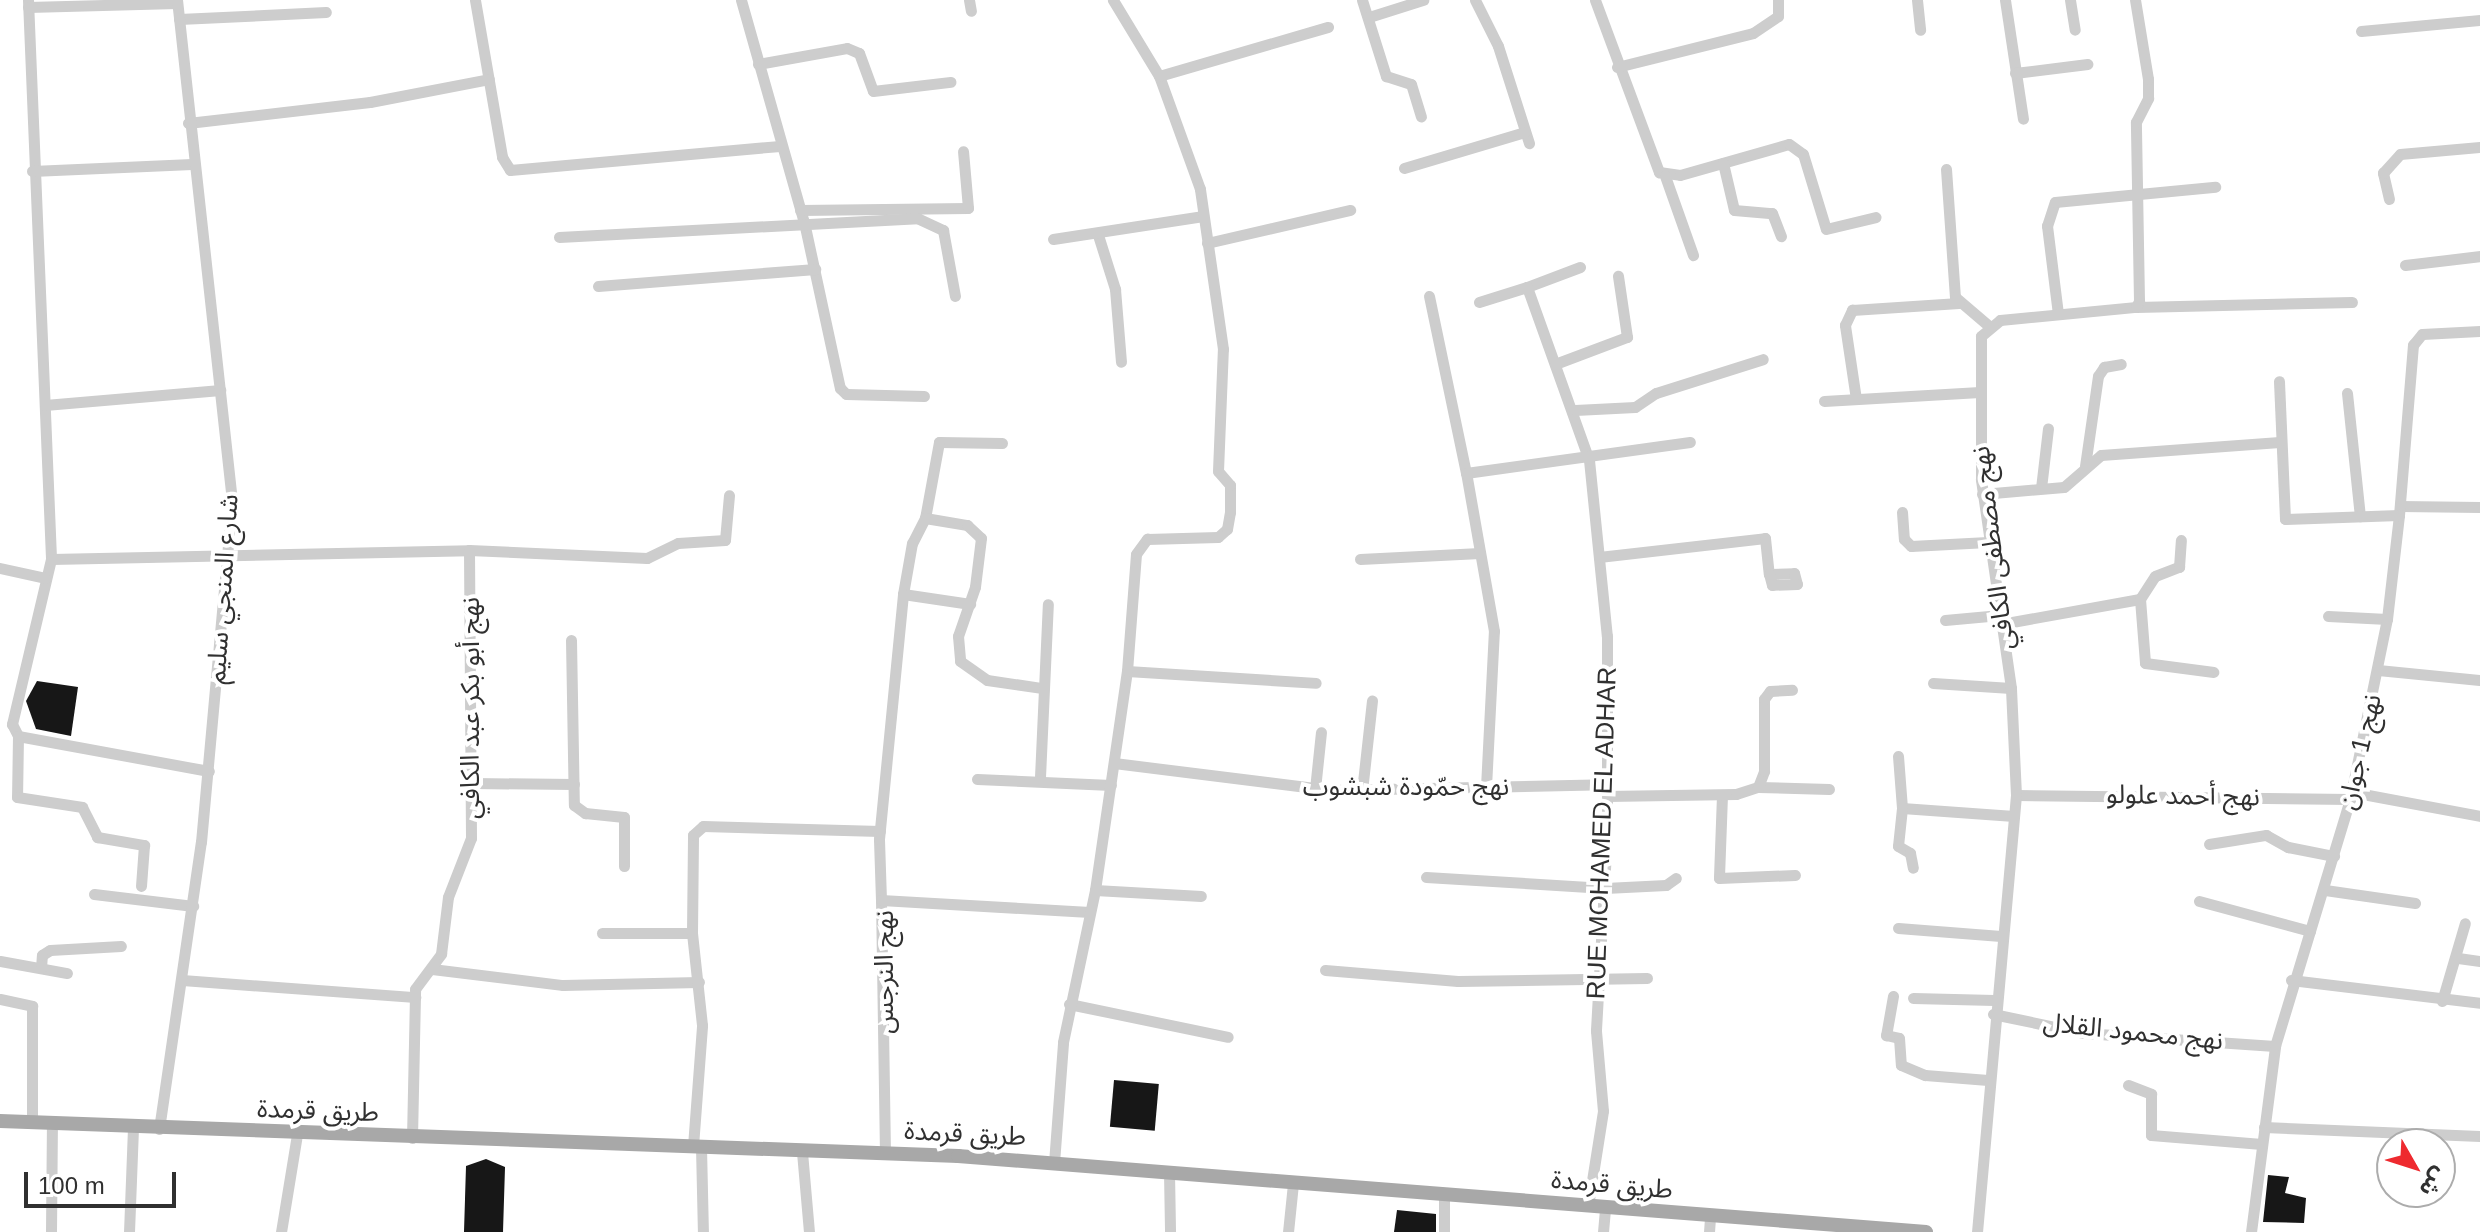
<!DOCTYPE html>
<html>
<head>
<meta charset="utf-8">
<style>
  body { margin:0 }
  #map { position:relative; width:2480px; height:1232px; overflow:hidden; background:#fff; font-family:Arial,"Noto Sans Arabic",sans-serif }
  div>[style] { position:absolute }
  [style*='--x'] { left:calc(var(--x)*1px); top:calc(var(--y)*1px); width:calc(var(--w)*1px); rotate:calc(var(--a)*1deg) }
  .building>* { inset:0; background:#171717; transform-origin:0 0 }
  .minor>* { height:11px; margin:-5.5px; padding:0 5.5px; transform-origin:5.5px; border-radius:5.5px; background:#cdcdcd }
  .major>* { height:14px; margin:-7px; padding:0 7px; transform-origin:7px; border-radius:7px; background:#a8a8a8 }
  span { translate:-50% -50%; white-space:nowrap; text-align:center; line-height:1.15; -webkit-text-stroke:8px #fff; paint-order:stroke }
  .street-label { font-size:26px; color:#303030 }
  .north { position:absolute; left:2376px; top:1128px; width:80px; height:80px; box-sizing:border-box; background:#fff; border:2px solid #acacac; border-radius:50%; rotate:129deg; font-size:22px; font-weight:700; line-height:32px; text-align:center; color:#303030 }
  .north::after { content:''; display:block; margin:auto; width:28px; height:36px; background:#ee2a2f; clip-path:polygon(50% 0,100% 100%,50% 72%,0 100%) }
  .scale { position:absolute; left:24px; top:1172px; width:152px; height:36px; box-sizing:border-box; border:4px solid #303030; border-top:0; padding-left:10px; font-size:24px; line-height:28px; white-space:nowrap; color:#303030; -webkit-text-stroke:6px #fff; paint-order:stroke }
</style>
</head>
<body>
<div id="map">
  <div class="building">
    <i style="clip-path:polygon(37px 681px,78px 687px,71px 736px,36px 729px,26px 701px)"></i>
    <i style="left:1114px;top:1080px;width:45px;height:47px;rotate:5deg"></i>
    <i style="clip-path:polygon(486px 1159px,505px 1167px,503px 1232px,464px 1232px,466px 1166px)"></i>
    <i style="clip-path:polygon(2268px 1175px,2289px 1177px,2285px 1193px,2306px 1198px,2304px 1223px,2263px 1222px)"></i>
    <i style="clip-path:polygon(1397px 1210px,1436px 1214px,1436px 1232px,1394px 1232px)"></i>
  </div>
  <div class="minor">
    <i style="--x:28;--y:0;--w:559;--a:87.64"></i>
    <i style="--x:51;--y:559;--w:170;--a:103.3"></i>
    <i style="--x:12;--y:724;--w:13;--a:63"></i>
    <i style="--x:18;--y:736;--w:194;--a:10.4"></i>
    <i style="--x:475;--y:0;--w:159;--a:80.2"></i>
    <i style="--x:502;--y:157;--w:15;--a:58"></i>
    <i style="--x:510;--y:170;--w:271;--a:-5.1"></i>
    <i style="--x:741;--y:0;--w:231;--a:74.2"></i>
    <i style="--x:804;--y:222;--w:170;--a:77.8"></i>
    <i style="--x:840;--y:388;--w:8;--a:45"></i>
    <i style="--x:846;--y:394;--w:78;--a:1.5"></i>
    <i style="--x:969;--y:0;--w:11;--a:80"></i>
    <i style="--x:1362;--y:0;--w:80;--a:72.5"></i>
    <i style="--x:1386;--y:76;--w:26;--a:18"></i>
    <i style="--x:1411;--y:84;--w:34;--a:73"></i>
    <i style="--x:1475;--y:0;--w:51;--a:63.4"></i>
    <i style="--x:1498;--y:46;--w:102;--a:72.3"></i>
    <i style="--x:1595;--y:0;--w:184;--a:69.6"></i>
    <i style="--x:1659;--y:172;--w:21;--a:8"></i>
    <i style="--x:1680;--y:175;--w:113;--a:-15.9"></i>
    <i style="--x:1789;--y:144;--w:17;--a:36"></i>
    <i style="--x:1803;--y:154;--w:78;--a:73"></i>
    <i style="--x:1826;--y:229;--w:51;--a:-13.5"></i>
    <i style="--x:1917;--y:0;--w:30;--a:84"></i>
    <i style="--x:2005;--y:0;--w:120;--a:81.4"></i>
    <i style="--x:2070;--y:0;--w:30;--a:81"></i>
    <i style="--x:28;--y:7;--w:149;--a:-1.5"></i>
    <i style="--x:1369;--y:17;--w:57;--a:-17.5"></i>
    <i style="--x:179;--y:19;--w:147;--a:-2.7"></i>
    <i style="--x:2361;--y:31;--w:120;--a:-5.3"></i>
    <i style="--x:758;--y:64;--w:90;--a:-10.2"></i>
    <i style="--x:847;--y:48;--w:13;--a:23"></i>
    <i style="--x:859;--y:53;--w:40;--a:69.8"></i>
    <i style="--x:873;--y:91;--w:78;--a:-6.7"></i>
    <i style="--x:1617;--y:67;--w:140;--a:-14"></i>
    <i style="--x:1753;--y:33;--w:30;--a:-34"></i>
    <i style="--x:1778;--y:16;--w:16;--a:-90"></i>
    <i style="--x:2015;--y:73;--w:73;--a:-7.1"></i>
    <i style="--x:1159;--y:76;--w:176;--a:-16.2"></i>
    <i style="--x:188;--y:123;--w:183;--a:-6.6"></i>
    <i style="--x:370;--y:102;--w:121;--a:-10.9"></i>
    <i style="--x:1723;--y:163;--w:48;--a:76.8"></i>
    <i style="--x:1734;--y:210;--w:38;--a:5"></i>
    <i style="--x:1772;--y:213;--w:25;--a:69"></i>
    <i style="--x:1404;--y:168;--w:126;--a:-16.6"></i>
    <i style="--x:1946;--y:169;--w:128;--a:86"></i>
    <i style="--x:1955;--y:297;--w:45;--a:40.5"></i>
    <i style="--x:32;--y:171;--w:160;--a:-2.5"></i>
    <i style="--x:1665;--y:176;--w:84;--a:70.5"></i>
    <i style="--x:2389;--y:199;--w:27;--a:-103"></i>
    <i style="--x:2383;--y:173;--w:25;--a:-48"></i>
    <i style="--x:2400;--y:154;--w:80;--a:-5"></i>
    <i style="--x:800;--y:210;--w:168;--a:-0.7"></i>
    <i style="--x:968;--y:208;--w:57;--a:-95"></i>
    <i style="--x:1098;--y:235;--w:57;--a:72.5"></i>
    <i style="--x:1115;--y:289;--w:73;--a:85.3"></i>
    <i style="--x:559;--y:237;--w:359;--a:-3"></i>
    <i style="--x:917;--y:218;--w:29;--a:25"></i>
    <i style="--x:943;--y:230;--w:67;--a:79.7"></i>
    <i style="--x:1053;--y:239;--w:152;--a:-8.7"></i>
    <i style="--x:1207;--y:243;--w:147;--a:-13"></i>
    <i style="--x:2405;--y:265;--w:76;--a:-6.8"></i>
    <i style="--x:1580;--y:267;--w:57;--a:159.3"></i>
    <i style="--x:1527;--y:287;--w:184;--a:70.3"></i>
    <i style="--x:1589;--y:460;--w:177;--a:84.2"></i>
    <i style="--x:1607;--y:636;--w:197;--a:90"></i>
    <i style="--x:1607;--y:833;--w:198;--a:93.2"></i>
    <i style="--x:1596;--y:1031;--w:80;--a:85"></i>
    <i style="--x:1603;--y:1111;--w:96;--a:99"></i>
    <i style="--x:598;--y:286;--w:218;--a:-4.5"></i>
    <i style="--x:1429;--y:296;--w:181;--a:78.2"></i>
    <i style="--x:1479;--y:302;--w:50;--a:-17.4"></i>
    <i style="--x:2136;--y:307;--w:216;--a:-1.3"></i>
    <i style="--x:2058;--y:314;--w:89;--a:-97.1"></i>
    <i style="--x:2047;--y:226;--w:25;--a:-72"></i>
    <i style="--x:2055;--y:202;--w:161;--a:-5.4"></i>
    <i style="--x:1555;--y:364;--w:77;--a:-20.6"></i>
    <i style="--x:1627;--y:337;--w:62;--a:-98.4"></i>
    <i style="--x:2347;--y:393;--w:124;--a:84"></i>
    <i style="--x:1856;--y:399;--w:75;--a:-98.5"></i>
    <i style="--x:1845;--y:325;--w:17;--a:-65"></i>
    <i style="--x:1852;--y:310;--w:107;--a:-3.7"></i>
    <i style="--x:1824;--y:401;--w:156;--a:-3.3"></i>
    <i style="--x:45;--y:405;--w:176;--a:-4.9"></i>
    <i style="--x:1575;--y:410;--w:60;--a:-2.9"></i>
    <i style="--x:1635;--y:407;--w:25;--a:-34"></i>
    <i style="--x:1656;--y:393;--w:112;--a:-17.6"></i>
    <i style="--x:1002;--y:443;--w:63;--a:-179.1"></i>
    <i style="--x:939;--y:442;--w:77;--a:100.4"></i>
    <i style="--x:925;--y:518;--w:43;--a:9.5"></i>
    <i style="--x:967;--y:525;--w:19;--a:43"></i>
    <i style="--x:981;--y:538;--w:49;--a:97"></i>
    <i style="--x:975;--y:587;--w:52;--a:109.1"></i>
    <i style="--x:958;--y:636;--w:25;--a:85"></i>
    <i style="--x:960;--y:661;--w:33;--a:35"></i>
    <i style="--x:987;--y:680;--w:56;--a:8.3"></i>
    <i style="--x:2085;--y:466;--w:91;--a:-81.8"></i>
    <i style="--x:2098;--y:376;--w:11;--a:-56"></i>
    <i style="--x:2104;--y:367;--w:17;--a:-10"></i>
    <i style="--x:2041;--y:488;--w:60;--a:-83.3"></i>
    <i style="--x:1982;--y:494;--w:82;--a:-4.9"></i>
    <i style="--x:2064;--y:487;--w:49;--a:-40.9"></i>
    <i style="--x:2101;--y:455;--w:179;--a:-4.2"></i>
    <i style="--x:2400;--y:506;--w:80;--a:0.7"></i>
    <i style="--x:1902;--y:512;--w:27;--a:86"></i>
    <i style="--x:1904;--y:539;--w:10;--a:45"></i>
    <i style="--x:1911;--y:546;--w:77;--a:-3"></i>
    <i style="--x:2399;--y:515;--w:171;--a:-85.3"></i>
    <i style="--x:2413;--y:345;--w:14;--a:-51"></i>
    <i style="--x:2422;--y:334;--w:58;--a:-3"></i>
    <i style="--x:925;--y:518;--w:28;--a:117"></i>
    <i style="--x:912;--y:543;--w:52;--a:100"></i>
    <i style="--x:903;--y:594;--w:68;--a:8.5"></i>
    <i style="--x:1599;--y:557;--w:167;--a:-6.5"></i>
    <i style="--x:1765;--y:538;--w:36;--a:84"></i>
    <i style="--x:51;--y:559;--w:418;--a:-1.2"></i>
    <i style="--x:469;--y:550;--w:178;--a:2.6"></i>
    <i style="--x:647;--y:558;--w:34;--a:-26"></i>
    <i style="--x:678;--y:543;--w:47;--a:-3.7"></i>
    <i style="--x:725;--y:540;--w:45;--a:-84.9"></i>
    <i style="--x:1360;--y:559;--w:120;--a:-2.9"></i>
    <i style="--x:0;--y:568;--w:46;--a:12.5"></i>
    <i style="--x:1769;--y:574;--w:25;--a:-2"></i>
    <i style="--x:1794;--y:573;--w:11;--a:75"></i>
    <i style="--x:1797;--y:584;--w:25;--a:178"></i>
    <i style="--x:1772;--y:585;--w:11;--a:-105"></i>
    <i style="--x:2140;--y:599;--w:27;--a:-57"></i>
    <i style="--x:2155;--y:576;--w:26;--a:-21"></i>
    <i style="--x:2179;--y:567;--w:27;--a:-86"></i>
    <i style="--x:2328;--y:616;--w:59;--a:2.9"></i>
    <i style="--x:1945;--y:620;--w:55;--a:-5.2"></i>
    <i style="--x:2001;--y:624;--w:141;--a:-10.2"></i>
    <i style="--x:2140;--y:599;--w:64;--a:85.5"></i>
    <i style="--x:2145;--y:663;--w:69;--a:7.5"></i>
    <i style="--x:571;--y:640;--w:165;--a:89"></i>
    <i style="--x:574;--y:805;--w:14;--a:36"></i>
    <i style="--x:585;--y:813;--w:39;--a:6"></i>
    <i style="--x:624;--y:817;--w:49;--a:90"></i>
    <i style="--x:2378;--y:670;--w:102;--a:5.6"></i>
    <i style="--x:1127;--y:671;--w:189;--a:3.6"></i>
    <i style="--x:1933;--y:683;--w:78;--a:3.7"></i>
    <i style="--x:18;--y:736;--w:61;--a:90.9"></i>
    <i style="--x:17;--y:797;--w:66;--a:8.7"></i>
    <i style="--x:82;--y:807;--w:34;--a:63"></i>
    <i style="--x:97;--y:837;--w:48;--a:9.7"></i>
    <i style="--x:144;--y:845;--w:41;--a:94.2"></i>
    <i style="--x:1898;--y:756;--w:52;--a:85.6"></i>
    <i style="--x:1902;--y:808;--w:112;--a:4.1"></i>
    <i style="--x:1114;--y:763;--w:218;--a:7.1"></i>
    <i style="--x:1330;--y:790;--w:275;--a:-1.2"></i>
    <i style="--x:1040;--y:777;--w:173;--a:-87.4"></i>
    <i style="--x:977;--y:779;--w:134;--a:2.6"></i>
    <i style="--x:473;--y:783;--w:101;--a:0.6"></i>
    <i style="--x:1486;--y:787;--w:156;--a:-87.1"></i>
    <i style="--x:1494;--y:631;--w:160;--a:-100"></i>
    <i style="--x:1466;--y:473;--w:226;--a:-7.9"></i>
    <i style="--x:1758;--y:787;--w:71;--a:1.6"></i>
    <i style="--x:1315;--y:789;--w:57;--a:-84"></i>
    <i style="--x:1362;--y:791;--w:91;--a:-83.7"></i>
    <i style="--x:2352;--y:792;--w:130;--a:10.6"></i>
    <i style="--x:1722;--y:795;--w:83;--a:92.1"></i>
    <i style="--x:1719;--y:878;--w:76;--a:-2.3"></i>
    <i style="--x:2016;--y:795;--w:334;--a:0.7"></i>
    <i style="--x:1607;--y:796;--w:129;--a:-0.9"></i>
    <i style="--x:1736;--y:794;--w:23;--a:-18"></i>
    <i style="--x:1758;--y:787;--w:17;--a:-69"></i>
    <i style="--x:1764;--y:771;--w:72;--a:-90"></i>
    <i style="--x:1764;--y:699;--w:10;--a:-53"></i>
    <i style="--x:1770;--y:691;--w:22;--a:-3"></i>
    <i style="--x:1902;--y:808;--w:38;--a:96"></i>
    <i style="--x:1898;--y:846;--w:14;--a:30"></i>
    <i style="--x:1910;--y:853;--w:15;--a:79"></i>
    <i style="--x:2209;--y:844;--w:58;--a:-9"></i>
    <i style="--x:2266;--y:835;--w:25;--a:29"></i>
    <i style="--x:2288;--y:847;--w:47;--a:11.1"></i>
    <i style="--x:1426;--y:877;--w:179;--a:3.5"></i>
    <i style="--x:1605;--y:888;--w:61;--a:-2.8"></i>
    <i style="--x:1666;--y:885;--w:12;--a:-35"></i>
    <i style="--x:1095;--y:890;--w:106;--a:3.2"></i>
    <i style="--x:2325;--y:890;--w:91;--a:8.2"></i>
    <i style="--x:94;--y:894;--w:100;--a:6.9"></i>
    <i style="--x:881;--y:900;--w:61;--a:-91.9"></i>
    <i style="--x:879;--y:839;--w:246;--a:-84.4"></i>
    <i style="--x:2199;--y:901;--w:115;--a:15.1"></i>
    <i style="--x:1898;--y:928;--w:103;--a:4.4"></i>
    <i style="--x:602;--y:933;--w:90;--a:0"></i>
    <i style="--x:2458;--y:958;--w:22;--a:8"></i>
    <i style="--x:0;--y:961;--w:68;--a:10.2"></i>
    <i style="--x:41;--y:968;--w:13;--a:-86"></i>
    <i style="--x:42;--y:955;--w:9;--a:-32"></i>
    <i style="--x:50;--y:950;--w:71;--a:-3.2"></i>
    <i style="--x:432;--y:969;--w:132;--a:7"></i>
    <i style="--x:563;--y:985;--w:136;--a:-1.3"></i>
    <i style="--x:1325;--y:970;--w:133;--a:4.7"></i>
    <i style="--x:1458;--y:981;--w:189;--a:-0.9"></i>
    <i style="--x:182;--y:980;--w:234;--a:4.2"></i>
    <i style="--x:2291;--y:980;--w:190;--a:6.9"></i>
    <i style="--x:1893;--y:996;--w:40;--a:100"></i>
    <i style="--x:1886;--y:1035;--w:13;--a:13"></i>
    <i style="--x:1899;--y:1038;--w:27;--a:86"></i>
    <i style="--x:1901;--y:1065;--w:26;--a:23"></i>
    <i style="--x:1925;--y:1075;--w:63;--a:4.5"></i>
    <i style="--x:1913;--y:998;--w:81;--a:1.4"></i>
    <i style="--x:0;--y:999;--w:33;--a:12"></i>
    <i style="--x:32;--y:1006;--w:116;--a:90"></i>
    <i style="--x:2442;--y:1001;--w:81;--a:-73.6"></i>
    <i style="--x:1069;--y:1004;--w:162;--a:11.7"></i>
    <i style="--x:1993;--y:1014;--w:93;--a:11.8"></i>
    <i style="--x:2084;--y:1033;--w:191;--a:3.9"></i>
    <i style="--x:2128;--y:1085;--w:25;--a:21"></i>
    <i style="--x:2151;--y:1094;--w:41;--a:90"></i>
    <i style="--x:2151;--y:1135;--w:111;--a:4.6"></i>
    <i style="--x:2264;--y:1127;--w:216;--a:2.4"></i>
    <i style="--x:159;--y:1129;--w:290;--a:-81.7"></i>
    <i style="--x:201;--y:842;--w:342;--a:-84.8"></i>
    <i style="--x:232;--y:501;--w:504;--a:-96.26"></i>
    <i style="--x:412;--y:1138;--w:149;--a:-88.8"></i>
    <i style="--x:415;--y:989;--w:44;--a:-53.4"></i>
    <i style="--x:441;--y:954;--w:57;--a:-83"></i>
    <i style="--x:448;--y:897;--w:63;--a:-68.7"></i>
    <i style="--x:471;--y:838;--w:288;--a:-90.4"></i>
    <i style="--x:693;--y:1146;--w:121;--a:-85.7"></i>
    <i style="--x:702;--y:1025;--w:93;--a:-96.2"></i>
    <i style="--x:692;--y:933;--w:98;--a:-89.4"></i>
    <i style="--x:693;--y:835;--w:13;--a:-42"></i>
    <i style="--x:703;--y:826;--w:177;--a:1.6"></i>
    <i style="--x:701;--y:1147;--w:85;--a:88.7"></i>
    <i style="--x:802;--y:1152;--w:80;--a:85"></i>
    <i style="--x:885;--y:1154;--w:254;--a:-90.9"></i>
    <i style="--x:881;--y:900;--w:209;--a:3.3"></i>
    <i style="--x:1054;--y:1163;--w:121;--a:-85.7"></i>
    <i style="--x:1063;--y:1042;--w:155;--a:-78.1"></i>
    <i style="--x:1095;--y:890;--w:221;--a:-81.7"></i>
    <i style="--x:1127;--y:671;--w:117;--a:-85.6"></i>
    <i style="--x:1136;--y:554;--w:19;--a:-54"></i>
    <i style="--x:1147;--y:539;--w:71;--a:-1.6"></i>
    <i style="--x:1218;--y:537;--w:12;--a:-42"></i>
    <i style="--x:1227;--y:529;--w:17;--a:-80"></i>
    <i style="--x:1230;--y:512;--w:27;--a:-90"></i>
    <i style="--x:1230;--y:485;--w:18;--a:-131"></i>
    <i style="--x:1218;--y:471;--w:122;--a:-87.7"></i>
    <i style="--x:1223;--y:349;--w:162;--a:-98.2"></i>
    <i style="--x:1200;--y:189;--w:120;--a:-109.9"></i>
    <i style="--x:1159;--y:76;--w:89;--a:-121.2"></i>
    <i style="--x:1169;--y:1172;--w:60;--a:89"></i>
    <i style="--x:1444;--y:1196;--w:36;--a:90"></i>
    <i style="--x:51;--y:1232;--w:109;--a:-89.5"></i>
    <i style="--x:129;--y:1232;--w:104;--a:-87.8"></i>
    <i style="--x:281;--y:1232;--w:99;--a:-80.7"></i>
    <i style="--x:1288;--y:1232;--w:48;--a:-84.1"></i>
    <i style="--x:1603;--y:1232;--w:24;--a:-85"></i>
    <i style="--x:1709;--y:1232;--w:14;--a:-86"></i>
    <i style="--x:1977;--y:1232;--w:439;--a:-84.9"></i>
    <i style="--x:2016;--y:795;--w:107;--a:-92.7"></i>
    <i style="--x:2011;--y:688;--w:211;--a:-98.2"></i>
    <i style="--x:1981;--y:479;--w:143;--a:-90"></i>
    <i style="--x:1981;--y:336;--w:25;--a:-40"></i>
    <i style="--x:2000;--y:320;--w:137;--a:-5.5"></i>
    <i style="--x:2136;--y:307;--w:7;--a:-63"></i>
    <i style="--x:2139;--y:301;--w:179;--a:-91"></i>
    <i style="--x:2136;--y:122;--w:27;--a:-63"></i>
    <i style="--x:2148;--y:98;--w:19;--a:-90"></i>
    <i style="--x:2148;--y:79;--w:80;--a:-99.3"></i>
    <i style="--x:2251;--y:1232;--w:188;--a:-82.6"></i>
    <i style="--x:2275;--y:1046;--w:258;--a:-73.1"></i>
    <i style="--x:2350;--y:799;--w:184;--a:-78.4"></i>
    <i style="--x:2387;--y:619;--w:105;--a:-83.4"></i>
    <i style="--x:2399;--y:515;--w:114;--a:178"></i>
    <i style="--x:2285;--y:519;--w:138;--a:-92.5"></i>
  </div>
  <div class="major">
    <i style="--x:0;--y:1121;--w:959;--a:2.09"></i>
    <i style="--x:958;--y:1156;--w:971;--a:4.49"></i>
  </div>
  <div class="street-label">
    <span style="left:1993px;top:548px;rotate:-97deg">نهج مصطفى الكافي</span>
    <span style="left:223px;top:589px;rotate:-86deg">شارع المنجي سليم</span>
    <span style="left:471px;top:708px;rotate:-90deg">نهج أبو بكر عبد الكافي</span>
    <span style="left:2360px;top:752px;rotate:-77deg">نهج 1 جوان</span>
    <span style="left:1406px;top:787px">نهج حمّودة شبشوب</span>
    <span style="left:2183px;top:796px;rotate:1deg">نهج أحمد علولو</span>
    <span style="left:1602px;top:833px;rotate:-88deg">RUE MOHAMED EL ADHAR</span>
    <span style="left:885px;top:972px;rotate:-90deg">نهج النرجس</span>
    <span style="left:2133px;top:1032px;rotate:6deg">نهج محمود القلال</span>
    <span style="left:318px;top:1111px;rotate:2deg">طريق قرمدة</span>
    <span style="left:965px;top:1134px;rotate:3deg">طريق قرمدة</span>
    <span style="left:1612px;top:1185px;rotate:5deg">طريق قرمدة</span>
  </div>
  <div class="north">ش</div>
  <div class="scale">100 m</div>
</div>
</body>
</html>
